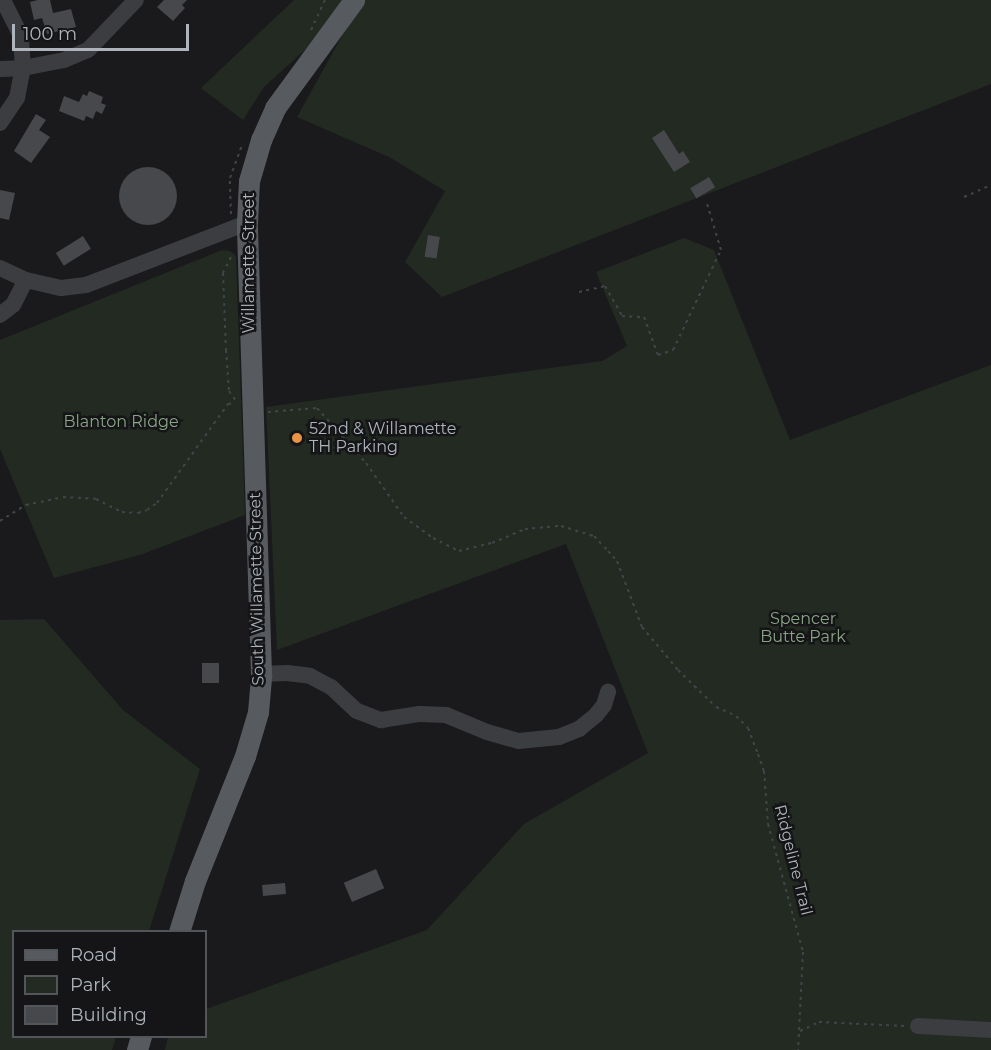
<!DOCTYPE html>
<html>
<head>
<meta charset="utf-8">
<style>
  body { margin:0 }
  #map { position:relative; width:991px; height:1050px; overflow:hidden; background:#1a1a1c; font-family:Montserrat,sans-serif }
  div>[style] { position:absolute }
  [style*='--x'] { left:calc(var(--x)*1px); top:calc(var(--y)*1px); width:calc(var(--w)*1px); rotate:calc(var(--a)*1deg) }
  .green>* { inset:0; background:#222a22 }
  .building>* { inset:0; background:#47484c; transform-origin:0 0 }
  .round { border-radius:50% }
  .path>* { height:2px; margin-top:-1px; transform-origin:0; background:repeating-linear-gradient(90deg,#414448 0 3px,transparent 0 7.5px) }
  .minor>* { height:16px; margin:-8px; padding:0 8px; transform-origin:8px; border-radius:8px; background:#3b3d41 }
  .major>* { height:21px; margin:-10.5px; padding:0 10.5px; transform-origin:10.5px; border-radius:10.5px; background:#575b60 }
  .dots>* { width:16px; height:16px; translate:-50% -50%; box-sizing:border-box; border:3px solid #151517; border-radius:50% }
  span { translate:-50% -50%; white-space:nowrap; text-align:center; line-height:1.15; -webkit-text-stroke:5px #151517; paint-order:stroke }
  .street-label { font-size:16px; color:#adb4bb }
  .park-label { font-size:16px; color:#89a585 }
  .poi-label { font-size:16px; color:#adb4bb }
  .left { translate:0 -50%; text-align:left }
  .legend { position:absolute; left:12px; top:930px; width:195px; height:108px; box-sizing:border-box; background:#151517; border:2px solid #525559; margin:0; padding:8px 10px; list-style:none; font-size:18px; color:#adb4bb }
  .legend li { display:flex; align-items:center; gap:12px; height:30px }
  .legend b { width:30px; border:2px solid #525559 }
  .scale { position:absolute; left:12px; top:24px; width:177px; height:27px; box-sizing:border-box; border:3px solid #adb4bb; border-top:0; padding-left:8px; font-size:18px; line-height:21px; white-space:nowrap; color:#adb4bb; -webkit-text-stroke:4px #151517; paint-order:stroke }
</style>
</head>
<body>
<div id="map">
  <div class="green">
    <i style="clip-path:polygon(294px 0,344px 0,307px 48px,264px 87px,243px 120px,201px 88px)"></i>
    <i style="clip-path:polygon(362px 0,991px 0,991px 84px,442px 297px,405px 262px,445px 191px,391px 158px,297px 117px)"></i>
    <i style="clip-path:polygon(684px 238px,714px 250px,790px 440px,991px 365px,991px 1050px,165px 1050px,168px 1037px,206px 1036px,206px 1009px,427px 930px,524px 824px,648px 753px,566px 544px,277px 650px,266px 407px,602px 361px,627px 346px,596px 272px)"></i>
    <i style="clip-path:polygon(222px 250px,230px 251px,236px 256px,245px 515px,140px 555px,54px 578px,0 449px,0 340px)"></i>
    <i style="clip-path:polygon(44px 619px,123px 710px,200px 769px,149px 931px,14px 932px,14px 1036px,116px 1037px,112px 1050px,0 1050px,0 620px)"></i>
  </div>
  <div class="building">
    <i style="clip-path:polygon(38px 0,50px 0,53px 13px,71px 9px,76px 27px,47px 34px,42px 18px,34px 20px,30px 2px)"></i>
    <i style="clip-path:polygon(164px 0,187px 0,182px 5px,185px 8px,173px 21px,157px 7px)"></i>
    <i style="clip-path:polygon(89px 91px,103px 97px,101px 103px,106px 105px,102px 114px,96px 111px,93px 119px,86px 116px,84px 121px,59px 111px,64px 96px,79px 102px,83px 94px,87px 96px)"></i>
    <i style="clip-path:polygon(36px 114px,46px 120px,39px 130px,50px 137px,31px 163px,14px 151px)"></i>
    <i style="clip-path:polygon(664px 130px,679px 154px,683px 151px,690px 162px,674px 172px,652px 138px)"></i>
    <i class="round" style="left:119px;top:167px;width:58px;height:58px"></i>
    <i style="left:709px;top:177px;width:12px;height:22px;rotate:59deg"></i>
    <i style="clip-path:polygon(0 190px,15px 193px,9px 220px,0 218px)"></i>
    <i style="left:428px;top:235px;width:12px;height:22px;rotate:9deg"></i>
    <i style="left:83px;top:236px;width:15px;height:32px;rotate:58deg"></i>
    <i style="left:219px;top:663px;width:20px;height:17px;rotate:90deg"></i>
    <i style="left:376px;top:869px;width:21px;height:35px;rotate:67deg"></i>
    <i style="left:285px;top:883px;width:11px;height:23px;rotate:85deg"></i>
  </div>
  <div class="path">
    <i style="--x:311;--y:30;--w:33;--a:-65"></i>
    <i style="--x:964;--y:197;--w:30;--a:-24"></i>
    <i style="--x:231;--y:214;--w:36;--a:-92"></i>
    <i style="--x:230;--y:178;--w:33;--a:-70"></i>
    <i style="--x:231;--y:257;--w:18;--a:117"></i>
    <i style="--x:223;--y:273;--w:77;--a:87.8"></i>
    <i style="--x:226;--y:350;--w:41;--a:85.8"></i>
    <i style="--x:229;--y:391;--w:14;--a:54"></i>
    <i style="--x:579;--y:292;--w:27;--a:-13"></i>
    <i style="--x:605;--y:286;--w:34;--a:60"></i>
    <i style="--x:622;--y:316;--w:22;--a:3"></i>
    <i style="--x:644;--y:317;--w:40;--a:69.8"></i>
    <i style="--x:658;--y:355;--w:16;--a:-18"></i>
    <i style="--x:673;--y:350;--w:111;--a:-64.4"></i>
    <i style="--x:721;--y:250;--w:52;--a:-106.7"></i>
    <i style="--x:268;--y:412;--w:49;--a:-4.7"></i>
    <i style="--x:317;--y:408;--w:74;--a:48.3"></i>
    <i style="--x:366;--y:463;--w:66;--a:54.9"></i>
    <i style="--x:404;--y:517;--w:36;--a:36"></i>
    <i style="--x:433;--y:538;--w:29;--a:27"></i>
    <i style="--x:459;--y:551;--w:34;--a:-14"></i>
    <i style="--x:492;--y:543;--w:36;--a:-23"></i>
    <i style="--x:525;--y:529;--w:36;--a:-5"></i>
    <i style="--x:561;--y:526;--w:34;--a:17"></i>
    <i style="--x:594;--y:536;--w:21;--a:47"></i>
    <i style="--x:608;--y:551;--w:13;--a:48"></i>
    <i style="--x:617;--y:561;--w:71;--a:69.3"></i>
    <i style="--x:642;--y:627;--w:56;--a:50.1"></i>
    <i style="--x:678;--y:670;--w:53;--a:44.2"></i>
    <i style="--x:716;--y:707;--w:22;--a:24"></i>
    <i style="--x:736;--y:716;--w:17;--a:45"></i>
    <i style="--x:748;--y:728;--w:28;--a:69"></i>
    <i style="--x:758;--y:754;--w:18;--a:71"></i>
    <i style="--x:764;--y:771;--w:53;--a:85.7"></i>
    <i style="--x:768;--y:824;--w:133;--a:74.7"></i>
    <i style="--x:803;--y:952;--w:98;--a:92.9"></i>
    <i style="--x:0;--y:521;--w:31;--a:-32"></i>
    <i style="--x:26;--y:505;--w:38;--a:-12"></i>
    <i style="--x:63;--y:497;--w:33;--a:3"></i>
    <i style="--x:96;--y:499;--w:29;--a:27"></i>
    <i style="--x:122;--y:512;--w:16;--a:4"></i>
    <i style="--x:138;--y:513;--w:9;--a:-18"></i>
    <i style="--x:147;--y:510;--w:12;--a:-35"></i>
    <i style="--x:157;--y:503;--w:122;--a:-54.4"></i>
    <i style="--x:228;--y:404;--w:7;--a:-8"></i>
    <i style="--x:800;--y:1031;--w:21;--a:-25"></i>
    <i style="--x:819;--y:1022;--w:87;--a:2.6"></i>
  </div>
  <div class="minor">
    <i style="--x:0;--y:69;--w:23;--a:-2"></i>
    <i style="--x:23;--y:68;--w:42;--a:-11"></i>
    <i style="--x:64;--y:60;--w:26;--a:-23"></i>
    <i style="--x:88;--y:50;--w:69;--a:-46.2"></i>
    <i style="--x:0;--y:123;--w:30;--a:-56"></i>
    <i style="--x:17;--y:98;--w:31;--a:-79"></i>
    <i style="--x:23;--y:68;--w:32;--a:-94"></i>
    <i style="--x:21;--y:36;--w:40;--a:-116.6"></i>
    <i style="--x:0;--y:268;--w:29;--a:25"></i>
    <i style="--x:0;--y:315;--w:16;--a:-38"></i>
    <i style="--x:13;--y:305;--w:28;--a:-63"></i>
    <i style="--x:26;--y:280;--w:36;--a:13"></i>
    <i style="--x:61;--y:288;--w:25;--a:-7"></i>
    <i style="--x:86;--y:285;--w:173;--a:-21.1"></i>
    <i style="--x:261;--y:674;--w:26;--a:-2"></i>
    <i style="--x:287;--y:673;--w:23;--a:7"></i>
    <i style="--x:310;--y:676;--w:24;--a:28"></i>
    <i style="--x:331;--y:687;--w:35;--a:43"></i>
    <i style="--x:357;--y:711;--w:26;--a:21"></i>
    <i style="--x:381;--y:720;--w:39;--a:-9"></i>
    <i style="--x:420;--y:714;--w:26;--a:2"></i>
    <i style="--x:446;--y:715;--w:44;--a:22.5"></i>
    <i style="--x:487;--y:732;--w:33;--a:16"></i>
    <i style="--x:519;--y:741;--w:40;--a:-5.7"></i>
    <i style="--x:559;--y:737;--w:22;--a:-22"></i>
    <i style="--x:579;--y:729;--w:22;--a:-39"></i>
    <i style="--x:596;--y:715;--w:13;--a:-51"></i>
    <i style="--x:604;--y:705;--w:14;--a:-73"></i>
    <i style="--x:918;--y:1026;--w:73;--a:3.1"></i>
  </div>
  <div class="major">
    <i style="--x:179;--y:932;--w:53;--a:-72.6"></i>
    <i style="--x:195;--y:881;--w:135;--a:-68.2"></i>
    <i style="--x:245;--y:756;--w:46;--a:-73.5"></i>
    <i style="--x:258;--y:712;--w:38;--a:-85"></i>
    <i style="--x:261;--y:674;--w:451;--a:-91.8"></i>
    <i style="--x:247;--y:223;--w:42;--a:-87.3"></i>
    <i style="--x:249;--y:181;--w:43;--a:-73.7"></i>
    <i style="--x:261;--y:140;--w:35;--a:-66"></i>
    <i style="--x:275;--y:108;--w:134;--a:-53.8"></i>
    <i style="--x:137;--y:1050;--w:15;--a:-74"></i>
  </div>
  <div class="dots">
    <i style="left:297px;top:438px;background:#ea9344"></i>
  </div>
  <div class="street-label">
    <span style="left:249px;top:263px;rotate:-90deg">Willamette Street</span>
    <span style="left:257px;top:589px;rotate:-91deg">South Willamette Street</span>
    <span style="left:793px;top:860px;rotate:76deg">Ridgeline Trail</span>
  </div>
  <div class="park-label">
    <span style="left:121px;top:422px">Blanton Ridge</span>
    <span style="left:803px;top:628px">Spencer<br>Butte Park</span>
  </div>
  <div class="poi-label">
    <span class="left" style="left:309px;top:438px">52nd &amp; Willamette<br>TH Parking</span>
  </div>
  <ul class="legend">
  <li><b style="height:8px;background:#575b60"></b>Road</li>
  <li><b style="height:16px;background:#222a22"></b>Park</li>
  <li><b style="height:16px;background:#47484c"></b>Building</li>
  </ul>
  <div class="scale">100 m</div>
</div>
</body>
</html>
